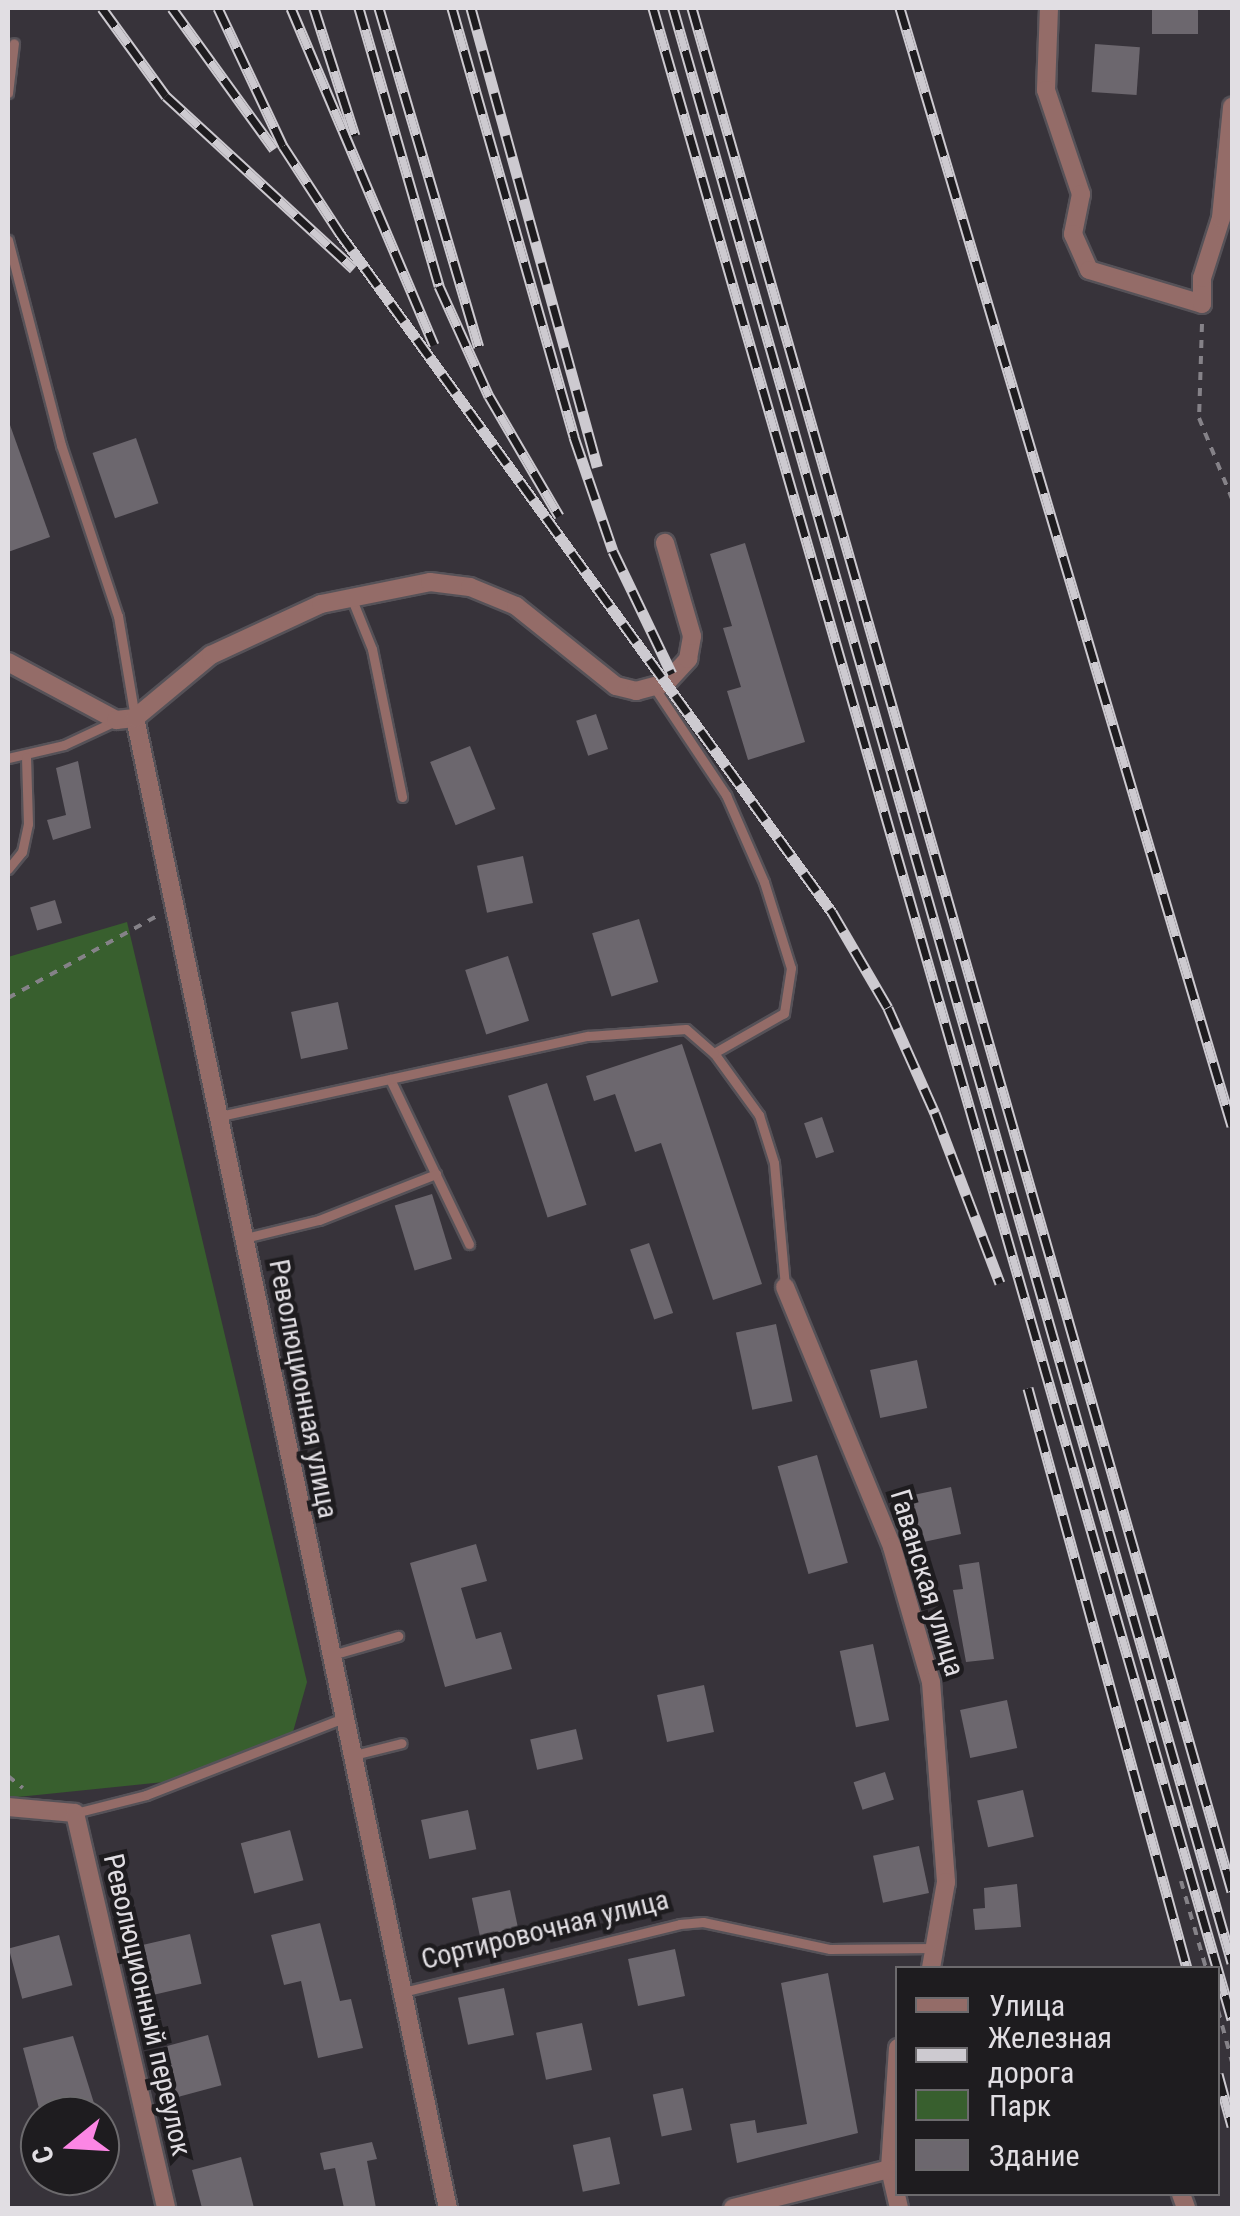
<!DOCTYPE html>
<html>
<head>
<meta charset="utf-8">
<style>
  body { margin:0 }
  #map { position:relative; width:1240px; height:2216px; overflow:hidden; background:#37333a; font-family:"Roboto Condensed",sans-serif }
  div>[style] { position:absolute }
  [style*='--x'] { left:calc(var(--x)*1px); top:calc(var(--y)*1px); width:calc(var(--w)*1px); rotate:calc(var(--a)*1deg) }
  .green>* { inset:0; background:#385f2e }
  .building>* { inset:0; background:#6c676e; transform-origin:0 0 }
  .path>* { height:4px; margin-top:-2px; transform-origin:0; background:repeating-linear-gradient(90deg,#858288 0 8px,transparent 0 16px) }
  .roads { filter:drop-shadow(2px 0 #565258) drop-shadow(-2px 0 #565258) drop-shadow(0 2px #565258) drop-shadow(0 -2px #565258) }
  .service>* { height:9px; margin:-4.5px; padding:0 4.5px; transform-origin:4.5px; border-radius:4.5px; background:#946c68 }
  .minor>* { height:18px; margin:-9px; padding:0 9px; transform-origin:9px; border-radius:9px; background:#946c68 }
  .rail>* { height:11px; margin-top:-5.5px; transform-origin:0; background:repeating-linear-gradient(90deg,#1e1c1f 0 22px,#cdcad0 0 44px); box-sizing:border-box; border-block:2px solid #cdcad0 }
  span { translate:-50% -50%; white-space:nowrap; text-align:center; line-height:1.15; -webkit-text-stroke:9px #1e1c1f; paint-order:stroke }
  .street-label { font-size:28px; color:#e1dee3 }
  .frame { position:absolute; inset:0; border:10px solid #e1dee3; pointer-events:none }
  .legend { position:absolute; left:895px; top:1966px; width:325px; height:230px; box-sizing:border-box; background:#1e1c1f; border:2px solid #6c6a6d; margin:0; padding:12px 18px; list-style:none; font-size:30px; color:#e1dee3 }
  .legend li { display:flex; align-items:center; gap:20px; height:50px }
  .legend b { width:50px; border:2px solid #6c6a6d }
  .north { position:absolute; left:20px; top:2096px; width:100px; height:100px; box-sizing:border-box; background:#1e1c1f; border:2px solid #6c6a6d; border-radius:50%; rotate:252deg; font-size:28px; font-weight:700; line-height:40px; text-align:center; color:#e1dee3 }
  .north::after { content:''; display:block; margin:auto; width:35px; height:45px; background:#fc86e4; clip-path:polygon(50% 0,100% 100%,50% 72%,0 100%) }
</style>
</head>
<body>
<div id="map">
  <div class="green">
    <i style="clip-path:polygon(127px 922px,307px 1682px,293px 1732px,164px 1782px,8px 1798px,8px 957px)"></i>
  </div>
  <div class="building">
    <i style="left:1152px;top:8px;width:46px;height:26px"></i>
    <i style="left:1095px;top:44px;width:45px;height:48px;rotate:4deg"></i>
    <i style="clip-path:polygon(10px 425px,50px 537px,8px 552px,8px 426px)"></i>
    <i style="left:136px;top:438px;width:69px;height:46px;rotate:71deg"></i>
    <i style="clip-path:polygon(745px 543px,805px 742px,748px 760px,727px 691px,741px 687px,723px 628px,732px 626px,710px 554px)"></i>
    <i style="left:596px;top:714px;width:37px;height:21px;rotate:71deg"></i>
    <i style="left:470px;top:746px;width:68px;height:43px;rotate:68deg"></i>
    <i style="clip-path:polygon(78px 761px,91px 828px,53px 840px,47px 820px,66px 815px,56px 768px)"></i>
    <i style="left:523px;top:856px;width:48px;height:47px;rotate:78deg"></i>
    <i style="left:55px;top:900px;width:24px;height:26px;rotate:73deg"></i>
    <i style="left:639px;top:919px;width:66px;height:49px;rotate:73deg"></i>
    <i style="left:508px;top:956px;width:68px;height:45px;rotate:72deg"></i>
    <i style="left:338px;top:1002px;width:48px;height:48px;rotate:78deg"></i>
    <i style="clip-path:polygon(682px 1044px,762px 1284px,713px 1300px,661px 1143px,635px 1152px,615px 1094px,594px 1101px,586px 1076px)"></i>
    <i style="left:547px;top:1083px;width:128px;height:41px;rotate:72deg"></i>
    <i style="left:822px;top:1117px;width:37px;height:19px;rotate:71deg"></i>
    <i style="left:432px;top:1194px;width:68px;height:39px;rotate:73deg"></i>
    <i style="left:649px;top:1243px;width:74px;height:20px;rotate:71deg"></i>
    <i style="left:776px;top:1324px;width:79px;height:41px;rotate:78deg"></i>
    <i style="left:917px;top:1360px;width:49px;height:48px;rotate:78deg"></i>
    <i style="left:817px;top:1455px;width:112px;height:41px;rotate:74deg"></i>
    <i style="left:951px;top:1487px;width:48px;height:48px;rotate:78deg"></i>
    <i style="clip-path:polygon(476px 1544px,487px 1581px,461px 1588px,476px 1639px,501px 1632px,512px 1669px,445px 1687px,410px 1563px)"></i>
    <i style="clip-path:polygon(979px 1562px,994px 1659px,966px 1662px,953px 1590px,963px 1589px,959px 1565px)"></i>
    <i style="left:873px;top:1644px;width:78px;height:34px;rotate:78deg"></i>
    <i style="left:704px;top:1685px;width:48px;height:48px;rotate:78deg"></i>
    <i style="left:1007px;top:1700px;width:49px;height:48px;rotate:78deg"></i>
    <i style="left:576px;top:1729px;width:31px;height:47px;rotate:77deg"></i>
    <i style="left:885px;top:1772px;width:29px;height:33px;rotate:72deg"></i>
    <i style="left:1023px;top:1790px;width:48px;height:47px;rotate:77deg"></i>
    <i style="left:468px;top:1810px;width:40px;height:48px;rotate:78deg"></i>
    <i style="left:290px;top:1830px;width:52px;height:51px;rotate:75deg"></i>
    <i style="left:919px;top:1846px;width:48px;height:47px;rotate:78deg"></i>
    <i style="clip-path:polygon(1017px 1884px,1021px 1927px,975px 1930px,973px 1909px,985px 1908px,984px 1888px)"></i>
    <i style="left:510px;top:1890px;width:39px;height:39px;rotate:78deg"></i>
    <i style="clip-path:polygon(320px 1923px,340px 2001px,351px 1999px,363px 2048px,318px 2058px,301px 1981px,284px 1985px,271px 1935px)"></i>
    <i style="left:190px;top:1934px;width:51px;height:51px;rotate:77deg"></i>
    <i style="left:59px;top:1935px;width:52px;height:52px;rotate:75deg"></i>
    <i style="left:675px;top:1949px;width:48px;height:48px;rotate:78deg"></i>
    <i style="clip-path:polygon(828px 1973px,858px 2133px,737px 2163px,730px 2124px,755px 2120px,757px 2133px,807px 2124px,781px 1983px)"></i>
    <i style="left:504px;top:1988px;width:48px;height:47px;rotate:78deg"></i>
    <i style="left:582px;top:2023px;width:48px;height:47px;rotate:78deg"></i>
    <i style="left:208px;top:2035px;width:52px;height:50px;rotate:75deg"></i>
    <i style="clip-path:polygon(73px 2036px,98px 2116px,41px 2116px,23px 2048px)"></i>
    <i style="left:683px;top:2088px;width:43px;height:31px;rotate:78deg"></i>
    <i style="left:610px;top:2137px;width:48px;height:38px;rotate:78deg"></i>
    <i style="clip-path:polygon(372px 2142px,377px 2159px,367px 2161px,376px 2208px,344px 2208px,335px 2168px,324px 2170px,320px 2153px)"></i>
    <i style="clip-path:polygon(241px 2157px,254px 2208px,202px 2208px,192px 2170px)"></i>
  </div>
  <div class="path">
    <i style="--x:1202;--y:324;--w:94;--a:91.8"></i>
    <i style="--x:1199;--y:418;--w:87;--a:67.8"></i>
    <i style="--x:8;--y:998;--w:170;--a:-28.8"></i>
    <i style="--x:8;--y:1776;--w:19;--a:39"></i>
    <i style="--x:1181;--y:1881;--w:91;--a:74"></i>
    <i style="--x:1218;--y:2010;--w:54;--a:74.9"></i>
  </div>
  <div class="roads">
    <div class="service">
      <i style="--x:8;--y:93;--w:50;--a:-83.2"></i>
      <i style="--x:8;--y:240;--w:212;--a:75.5"></i>
      <i style="--x:61;--y:445;--w:180;--a:71.6"></i>
      <i style="--x:118;--y:616;--w:103;--a:80.5"></i>
      <i style="--x:351;--y:597;--w:56;--a:68"></i>
      <i style="--x:372;--y:649;--w:151;--a:78.5"></i>
      <i style="--x:654;--y:687;--w:130;--a:56.3"></i>
      <i style="--x:726;--y:795;--w:95;--a:66.4"></i>
      <i style="--x:764;--y:882;--w:90;--a:72.6"></i>
      <i style="--x:791;--y:968;--w:46;--a:98.8"></i>
      <i style="--x:784;--y:1013;--w:81;--a:150.3"></i>
      <i style="--x:714;--y:1053;--w:77;--a:54"></i>
      <i style="--x:759;--y:1115;--w:50;--a:72.6"></i>
      <i style="--x:774;--y:1163;--w:124;--a:84.9"></i>
      <i style="--x:8;--y:758;--w:57;--a:-13.1"></i>
      <i style="--x:64;--y:745;--w:54;--a:-25.1"></i>
      <i style="--x:8;--y:869;--w:22;--a:-51"></i>
      <i style="--x:22;--y:852;--w:29;--a:-78"></i>
      <i style="--x:28;--y:824;--w:67;--a:-91.7"></i>
      <i style="--x:390;--y:1079;--w:183;--a:64.4"></i>
      <i style="--x:220;--y:1116;--w:377;--a:-12.3"></i>
      <i style="--x:588;--y:1036;--w:98;--a:-4.1"></i>
      <i style="--x:686;--y:1029;--w:37;--a:41"></i>
      <i style="--x:245;--y:1238;--w:76;--a:-13.7"></i>
      <i style="--x:319;--y:1220;--w:126;--a:-21.5"></i>
      <i style="--x:332;--y:1655;--w:69;--a:-16.1"></i>
      <i style="--x:354;--y:1755;--w:49;--a:-14"></i>
      <i style="--x:75;--y:1813;--w:73;--a:-14.2"></i>
      <i style="--x:146;--y:1795;--w:212;--a:-21.3"></i>
      <i style="--x:403;--y:1992;--w:285;--a:-13.8"></i>
      <i style="--x:680;--y:1924;--w:23;--a:-5"></i>
      <i style="--x:703;--y:1922;--w:130;--a:12"></i>
      <i style="--x:830;--y:1949;--w:107;--a:-0.5"></i>
    </div>
    <div class="minor">
      <i style="--x:1049;--y:8;--w:82;--a:92.1"></i>
      <i style="--x:1046;--y:90;--w:110;--a:71.4"></i>
      <i style="--x:1081;--y:194;--w:41;--a:101.3"></i>
      <i style="--x:1073;--y:234;--w:39;--a:66"></i>
      <i style="--x:1089;--y:270;--w:118;--a:16.7"></i>
      <i style="--x:1202;--y:304;--w:26;--a:-90"></i>
      <i style="--x:1202;--y:278;--w:63;--a:-72.4"></i>
      <i style="--x:1221;--y:218;--w:112;--a:-84.3"></i>
      <i style="--x:8;--y:662;--w:123;--a:28.2"></i>
      <i style="--x:116;--y:720;--w:19;--a:-6"></i>
      <i style="--x:135;--y:718;--w:1523;--a:78.14"></i>
      <i style="--x:135;--y:718;--w:99;--a:-39.7"></i>
      <i style="--x:211;--y:655;--w:121;--a:-24.9"></i>
      <i style="--x:321;--y:604;--w:111;--a:-11.4"></i>
      <i style="--x:430;--y:582;--w:40;--a:7.1"></i>
      <i style="--x:470;--y:587;--w:50;--a:22.4"></i>
      <i style="--x:516;--y:606;--w:128;--a:38.7"></i>
      <i style="--x:616;--y:686;--w:21;--a:14"></i>
      <i style="--x:636;--y:691;--w:31;--a:-15"></i>
      <i style="--x:666;--y:683;--w:33;--a:-47"></i>
      <i style="--x:688;--y:659;--w:23;--a:-80"></i>
      <i style="--x:692;--y:636;--w:97;--a:-106.2"></i>
      <i style="--x:785;--y:1287;--w:281;--a:67.6"></i>
      <i style="--x:892;--y:1547;--w:141;--a:73.9"></i>
      <i style="--x:931;--y:1682;--w:201;--a:85.7"></i>
      <i style="--x:946;--y:1882;--w:87;--a:99.9"></i>
      <i style="--x:8;--y:1807;--w:67;--a:5.1"></i>
      <i style="--x:75;--y:1813;--w:405;--a:77"></i>
      <i style="--x:898;--y:2048;--w:121;--a:93.8"></i>
      <i style="--x:890;--y:2169;--w:40;--a:77"></i>
      <i style="--x:1181;--y:2194;--w:15;--a:70"></i>
      <i style="--x:733;--y:2208;--w:162;--a:-14"></i>
    </div>
  </div>
  <div class="rail">
    <i style="--x:102;--y:8;--w:109;--a:54"></i>
    <i style="--x:166;--y:96;--w:255;--a:42.6"></i>
    <i style="--x:172;--y:8;--w:174;--a:54.1"></i>
    <i style="--x:218;--y:8;--w:153;--a:64.8"></i>
    <i style="--x:283;--y:146;--w:103;--a:56.9"></i>
    <i style="--x:339;--y:232;--w:840;--a:54.06"></i>
    <i style="--x:832;--y:912;--w:111;--a:59.7"></i>
    <i style="--x:888;--y:1008;--w:115;--a:65.9"></i>
    <i style="--x:935;--y:1113;--w:182;--a:69.1"></i>
    <i style="--x:291;--y:8;--w:366;--a:67"></i>
    <i style="--x:314;--y:8;--w:134;--a:72.2"></i>
    <i style="--x:359;--y:8;--w:289;--a:73.9"></i>
    <i style="--x:439;--y:286;--w:121;--a:65.6"></i>
    <i style="--x:489;--y:396;--w:139;--a:59.7"></i>
    <i style="--x:379;--y:8;--w:353;--a:73.6"></i>
    <i style="--x:452;--y:8;--w:446;--a:74.1"></i>
    <i style="--x:574;--y:437;--w:120;--a:71.1"></i>
    <i style="--x:613;--y:551;--w:136;--a:64.4"></i>
    <i style="--x:471;--y:8;--w:476;--a:74.6"></i>
    <i style="--x:653;--y:8;--w:2093;--a:73.94"></i>
    <i style="--x:673;--y:8;--w:2033;--a:74.04"></i>
    <i style="--x:692;--y:8;--w:1959;--a:74"></i>
    <i style="--x:900;--y:8;--w:1166;--a:73.46"></i>
    <i style="--x:1028;--y:1388;--w:601;--a:74.67"></i>
    <i style="--x:1218;--y:2074;--w:54;--a:74.9"></i>
  </div>
  <div class="street-label">
    <span style="left:303px;top:1389px;rotate:79deg">Революционная улица</span>
    <span style="left:927px;top:1583px;rotate:73deg">Гаванская улица</span>
    <span style="left:545px;top:1930px;rotate:-14deg">Сортировочная улица</span>
    <span style="left:147px;top:2005px;rotate:77deg">Революционный переулок</span>
  </div>
  <div class="frame"></div>
  <ul class="legend">
  <li><b style="height:12px;background:#946c68"></b>Улица</li>
  <li><b style="height:12px;background:#cdcad0"></b>Железная дорога</li>
  <li><b style="height:28px;background:#385f2e"></b>Парк</li>
  <li><b style="height:28px;background:#6c676e"></b>Здание</li>
  </ul>
  <div class="north">С</div>
</div>
</body>
</html>
